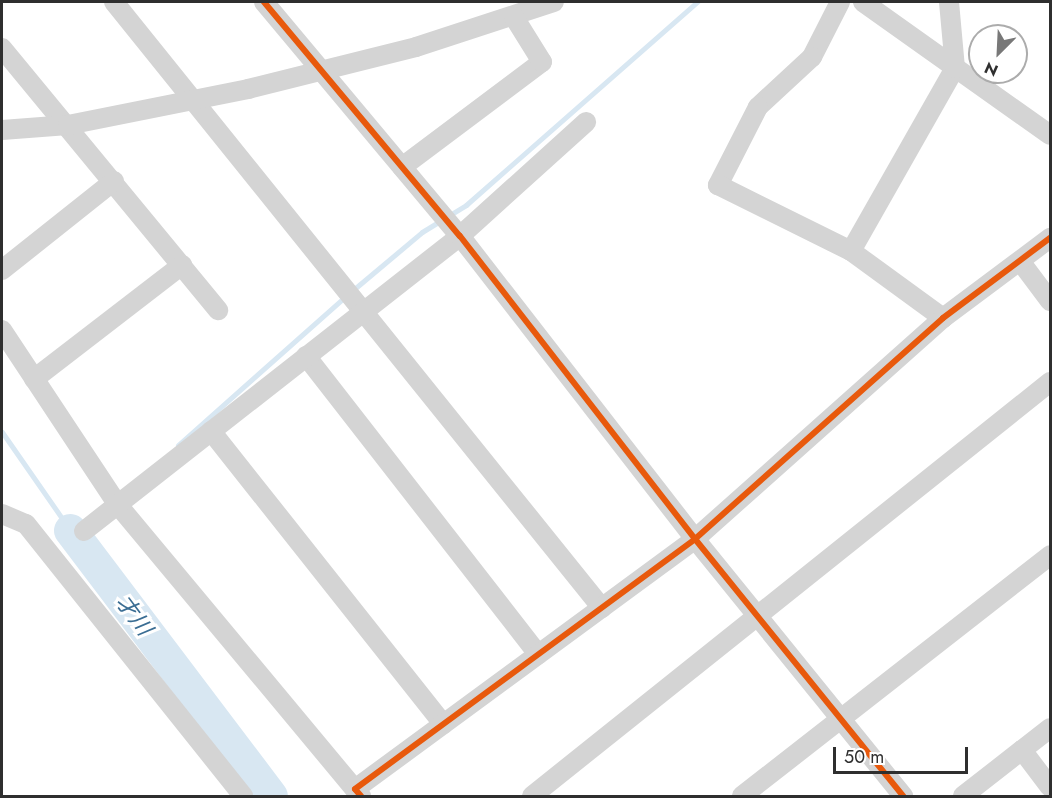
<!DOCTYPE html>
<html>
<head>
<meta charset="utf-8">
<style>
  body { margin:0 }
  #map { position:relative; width:1052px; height:798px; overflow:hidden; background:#fff; font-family:Jost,"Noto Sans JP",sans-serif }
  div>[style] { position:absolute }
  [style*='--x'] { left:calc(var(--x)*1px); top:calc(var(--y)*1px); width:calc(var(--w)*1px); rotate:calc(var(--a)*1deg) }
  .stream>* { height:5px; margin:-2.5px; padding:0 2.5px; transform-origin:2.5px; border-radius:2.5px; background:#d8e7f2 }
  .river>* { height:33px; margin:-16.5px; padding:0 16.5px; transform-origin:16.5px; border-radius:16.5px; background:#d8e7f2 }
  .minor>* { height:20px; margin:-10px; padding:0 10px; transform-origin:10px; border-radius:10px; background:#d4d4d4 }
  .cycleway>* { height:6px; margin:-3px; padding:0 3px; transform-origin:3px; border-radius:3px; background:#e8590c }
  span { translate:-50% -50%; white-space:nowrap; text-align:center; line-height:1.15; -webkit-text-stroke:6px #fff; paint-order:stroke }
  .water-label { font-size:22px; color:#3a6d93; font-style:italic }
  .frame { position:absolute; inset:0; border:3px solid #2f2f2f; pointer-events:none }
  .north { position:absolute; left:968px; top:24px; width:60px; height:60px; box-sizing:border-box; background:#fff; border:2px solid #acacac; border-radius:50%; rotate:204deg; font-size:16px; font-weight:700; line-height:24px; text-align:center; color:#2f2f2f }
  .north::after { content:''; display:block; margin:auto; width:21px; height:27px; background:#787878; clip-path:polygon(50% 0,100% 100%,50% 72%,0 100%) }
  .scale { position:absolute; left:833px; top:747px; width:135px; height:27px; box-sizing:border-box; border:3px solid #2f2f2f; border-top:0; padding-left:8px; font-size:18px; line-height:21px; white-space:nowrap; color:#2f2f2f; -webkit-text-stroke:4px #fff; paint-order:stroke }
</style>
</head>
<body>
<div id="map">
  <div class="stream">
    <i style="--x:353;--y:290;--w:90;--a:-40"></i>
    <i style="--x:422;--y:232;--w:52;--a:-31.5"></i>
    <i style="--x:466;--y:205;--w:308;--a:-41.3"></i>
    <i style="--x:2;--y:432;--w:119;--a:55.2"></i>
    <i style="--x:70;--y:530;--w:14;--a:-36"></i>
    <i style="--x:178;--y:445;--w:225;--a:-41.6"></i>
  </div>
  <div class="river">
    <i style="--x:70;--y:530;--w:333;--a:52.9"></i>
  </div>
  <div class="minor">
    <i style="--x:114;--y:2;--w:778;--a:51.16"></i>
    <i style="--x:264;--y:2;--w:305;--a:50.1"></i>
    <i style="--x:460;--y:236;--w:383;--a:52.2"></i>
    <i style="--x:695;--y:539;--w:331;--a:51"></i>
    <i style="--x:840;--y:2;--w:62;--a:117"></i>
    <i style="--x:812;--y:57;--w:74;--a:137.2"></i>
    <i style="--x:758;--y:107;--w:88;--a:117.1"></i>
    <i style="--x:718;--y:185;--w:148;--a:26.4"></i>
    <i style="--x:851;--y:251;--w:114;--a:36.1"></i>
    <i style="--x:863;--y:2;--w:229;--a:35.4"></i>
    <i style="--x:2;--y:48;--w:340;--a:50.5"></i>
    <i style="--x:2;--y:130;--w:66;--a:-4.3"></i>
    <i style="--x:68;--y:125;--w:184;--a:-11.3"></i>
    <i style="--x:248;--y:89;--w:173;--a:-14"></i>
    <i style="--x:416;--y:47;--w:145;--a:-18.1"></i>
    <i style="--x:402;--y:167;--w:175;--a:-36.9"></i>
    <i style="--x:542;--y:62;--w:53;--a:-121.9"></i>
    <i style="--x:851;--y:251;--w:210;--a:-60.4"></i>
    <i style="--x:955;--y:68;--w:66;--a:-95.2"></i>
    <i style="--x:1020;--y:261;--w:50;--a:53.1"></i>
    <i style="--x:2;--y:270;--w:143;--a:-38.5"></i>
    <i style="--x:2;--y:330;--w:210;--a:56.5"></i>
    <i style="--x:118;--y:505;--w:370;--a:50.2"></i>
    <i style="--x:306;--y:356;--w:378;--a:52.1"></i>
    <i style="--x:34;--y:379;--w:187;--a:-37.6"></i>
    <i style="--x:211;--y:431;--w:374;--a:51.6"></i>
    <i style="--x:2;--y:514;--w:26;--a:23"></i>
    <i style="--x:26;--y:524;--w:348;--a:51.4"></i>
    <i style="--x:84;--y:531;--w:478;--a:-38.1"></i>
    <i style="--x:460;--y:236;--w:170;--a:-42.1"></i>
    <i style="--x:1022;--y:750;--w:46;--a:52.9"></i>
    <i style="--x:361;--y:796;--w:9;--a:-131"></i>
    <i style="--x:355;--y:789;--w:422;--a:-36.3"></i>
    <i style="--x:695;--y:539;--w:332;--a:-41.7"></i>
    <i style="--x:943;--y:318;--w:134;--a:-36.8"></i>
    <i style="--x:532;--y:796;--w:663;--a:-38.63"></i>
    <i style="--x:742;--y:796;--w:391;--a:-38"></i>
    <i style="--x:963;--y:796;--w:110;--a:-38"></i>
  </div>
  <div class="cycleway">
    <i style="--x:264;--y:2;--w:305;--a:50.1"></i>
    <i style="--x:460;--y:236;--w:383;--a:52.2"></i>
    <i style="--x:695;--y:539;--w:331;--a:51"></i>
    <i style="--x:361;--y:796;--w:9;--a:-131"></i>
    <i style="--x:355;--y:789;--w:422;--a:-36.3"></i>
    <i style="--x:695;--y:539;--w:332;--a:-41.7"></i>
    <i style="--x:943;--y:318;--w:134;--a:-36.8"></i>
  </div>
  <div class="water-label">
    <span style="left:134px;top:615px;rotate:53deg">才川</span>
  </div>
  <div class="frame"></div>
  <div class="north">N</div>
  <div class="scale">50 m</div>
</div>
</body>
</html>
